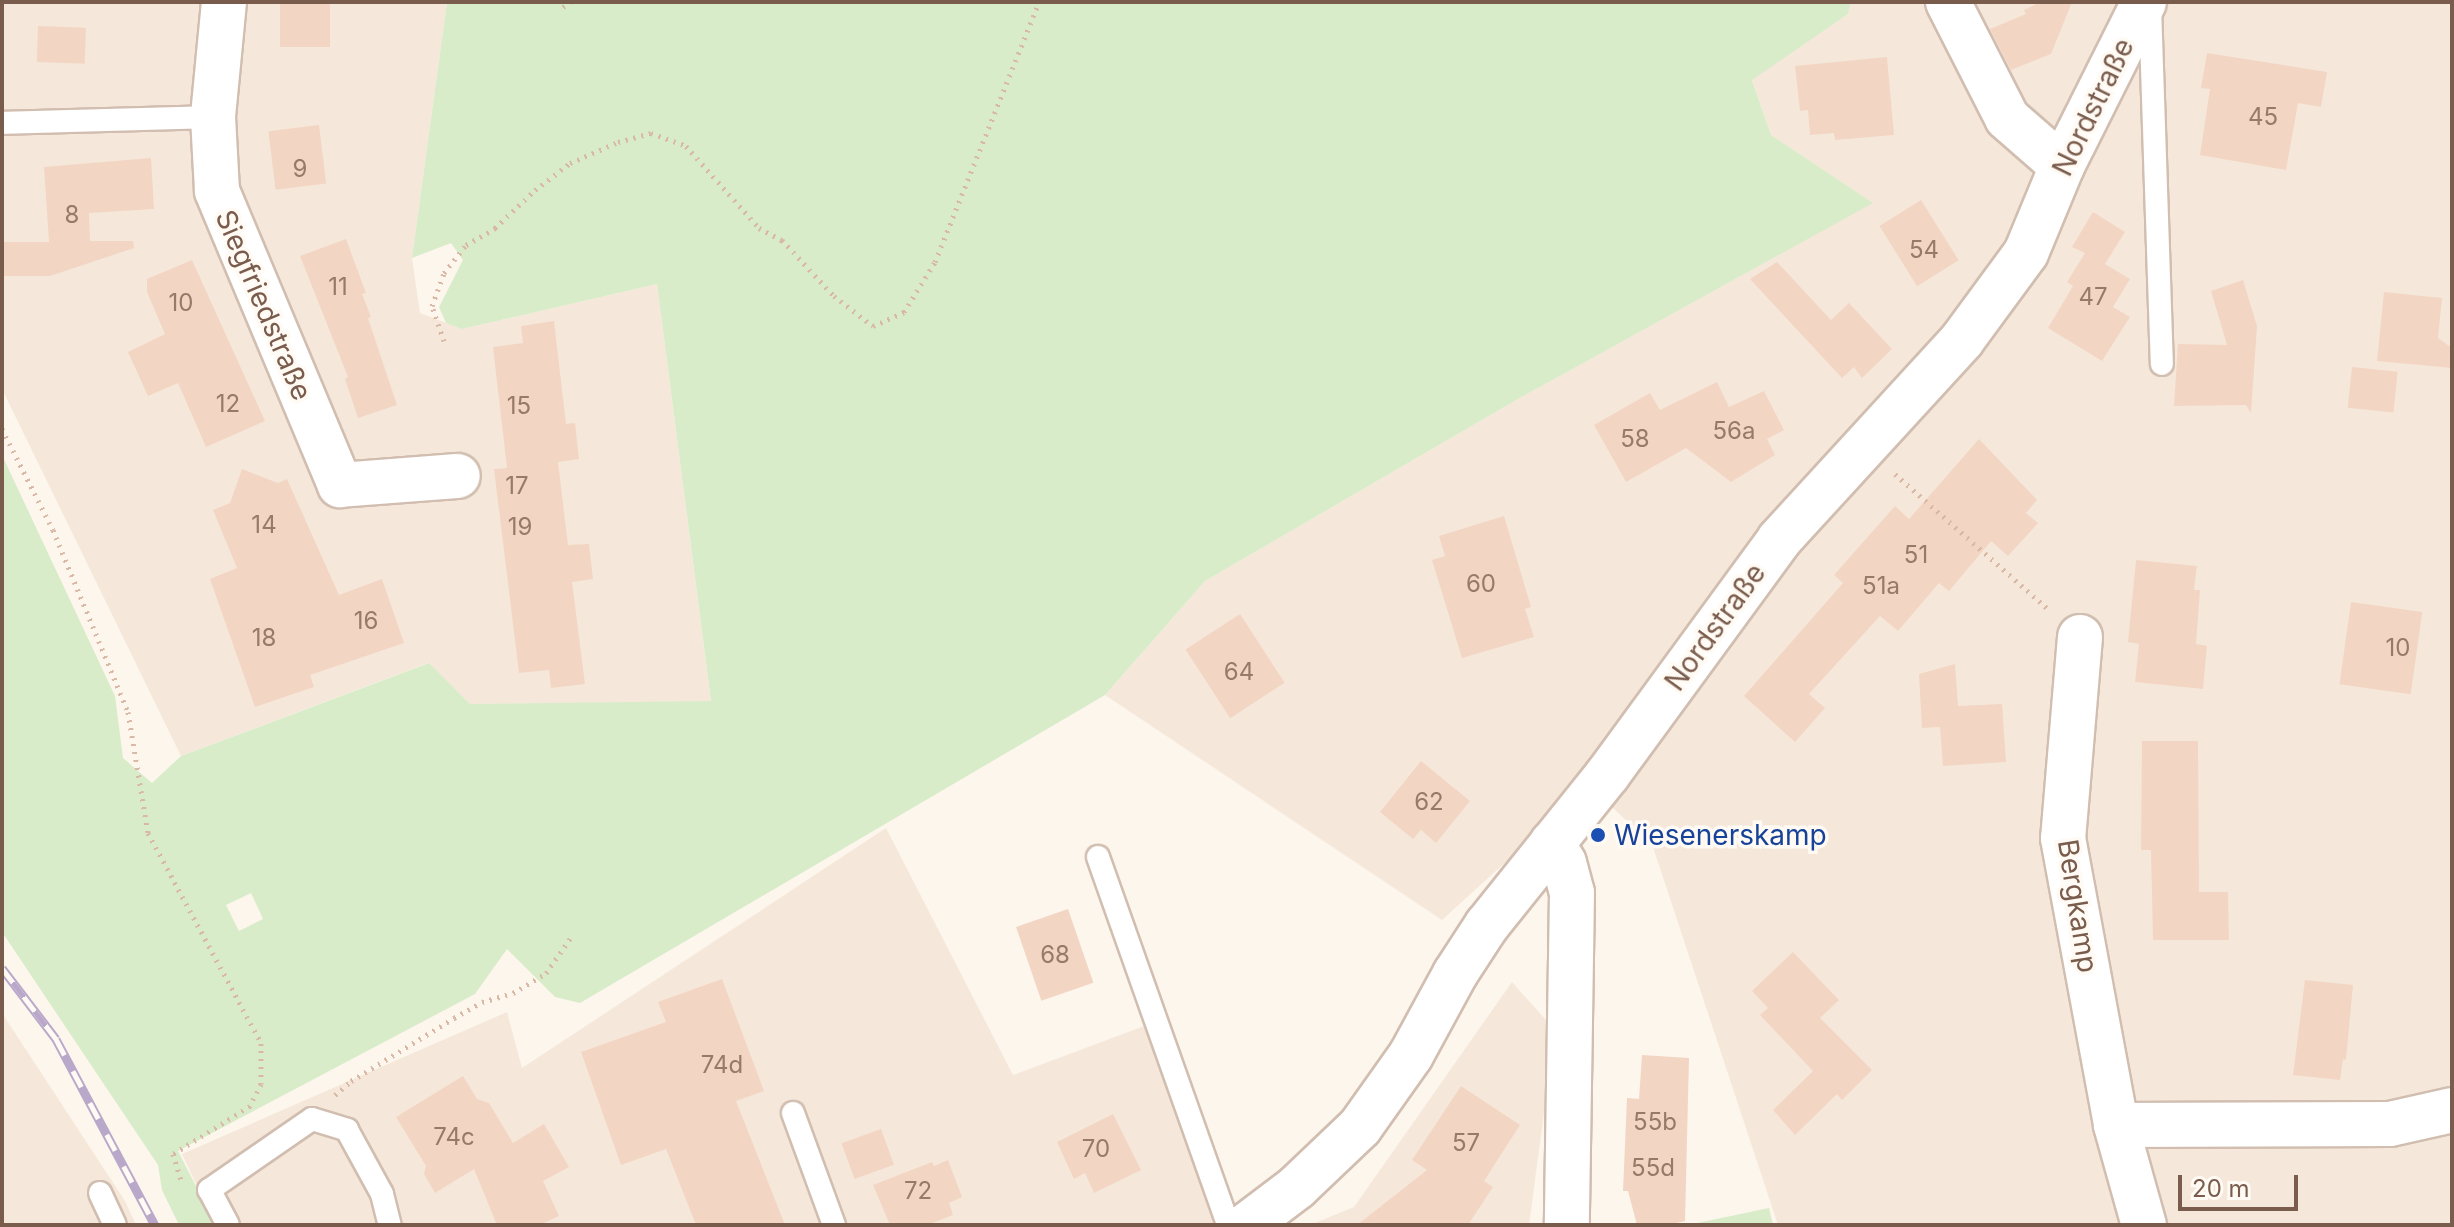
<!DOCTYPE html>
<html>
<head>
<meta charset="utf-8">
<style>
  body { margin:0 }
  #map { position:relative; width:2454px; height:1227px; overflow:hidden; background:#fdf6ec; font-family:Inter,sans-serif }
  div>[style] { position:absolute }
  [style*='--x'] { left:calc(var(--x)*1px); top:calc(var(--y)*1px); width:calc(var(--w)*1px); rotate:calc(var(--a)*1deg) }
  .residential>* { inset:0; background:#f5e8da }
  .green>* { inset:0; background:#d8ecc9 }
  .building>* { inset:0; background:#f3d5c3; transform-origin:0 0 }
  .path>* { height:5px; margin-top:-2.5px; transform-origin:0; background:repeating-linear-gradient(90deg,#d9b8a5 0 2px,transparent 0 8px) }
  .roads { filter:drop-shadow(2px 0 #d1beb0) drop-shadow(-2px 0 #d1beb0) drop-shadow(0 2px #d1beb0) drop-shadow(0 -2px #d1beb0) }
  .service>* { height:22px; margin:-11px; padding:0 11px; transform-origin:11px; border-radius:11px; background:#fff }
  .minor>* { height:44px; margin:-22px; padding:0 22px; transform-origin:22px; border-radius:22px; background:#fff }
  .rail>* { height:9px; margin-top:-4.5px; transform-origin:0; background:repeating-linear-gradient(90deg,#fffaf3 0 18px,#b9a8c9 0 36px); box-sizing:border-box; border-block:2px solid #b9a8c9 }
  .dots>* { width:22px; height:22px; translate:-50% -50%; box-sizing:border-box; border:4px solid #fffaf3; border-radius:50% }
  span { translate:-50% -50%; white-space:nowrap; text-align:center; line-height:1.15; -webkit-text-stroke:7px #fffaf3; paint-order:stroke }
  .number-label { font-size:24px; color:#987a6a }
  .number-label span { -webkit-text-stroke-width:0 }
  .street-label { font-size:28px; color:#7a5c4d }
  .transit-label { font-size:28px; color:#164399 }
  .left { translate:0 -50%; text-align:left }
  .frame { position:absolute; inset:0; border:4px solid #7a5c4d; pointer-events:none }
  .scale { position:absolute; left:2178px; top:1175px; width:120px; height:36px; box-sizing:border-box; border:4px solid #7a5c4d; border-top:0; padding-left:10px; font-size:24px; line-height:28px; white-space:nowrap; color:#7a5c4d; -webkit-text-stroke:6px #fffaf3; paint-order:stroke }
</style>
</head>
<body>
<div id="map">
  <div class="residential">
    <i style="clip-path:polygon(2px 2px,447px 2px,412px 258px,420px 313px,462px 329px,657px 284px,711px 702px,470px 704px,428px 663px,181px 756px,2px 389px)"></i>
    <i style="clip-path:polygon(1851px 2px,2452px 2px,2452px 1225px,1778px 1225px,1652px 844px,1589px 786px,1442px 920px,1105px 695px,1205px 581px,1518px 399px,1872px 203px,1771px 135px,1752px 79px,1848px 14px)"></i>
    <i style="clip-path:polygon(886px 828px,1013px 1075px,1147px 1025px,1223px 1225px,215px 1225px,182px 1154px,507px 1012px,522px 1068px)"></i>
    <i style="clip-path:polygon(1512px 982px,1555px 1030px,1529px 1225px,1310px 1225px,1354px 1207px)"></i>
    <i style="clip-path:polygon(2px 1013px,125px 1201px,136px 1225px,2px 1225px)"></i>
  </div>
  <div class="green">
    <i style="clip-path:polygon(evenodd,447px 2px,1851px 2px,1848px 14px,1752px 80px,1771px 135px,1873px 203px,1518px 399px,1205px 581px,1105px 695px,580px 1003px,555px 997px,507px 949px,475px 994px,178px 1151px,216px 1225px,179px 1225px,162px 1190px,158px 1165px,2px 932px,2px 455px,115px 696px,123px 758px,152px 783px,181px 756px,429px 663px,470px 704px,711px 701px,657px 284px,462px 329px,446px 323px,439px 307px,463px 260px,451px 243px,412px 258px,447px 2px,251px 893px,263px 919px,239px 931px,226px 905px,251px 893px)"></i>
    <i style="clip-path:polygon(1769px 1208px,1773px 1225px,1688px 1225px)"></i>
  </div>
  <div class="building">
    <i style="left:280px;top:2px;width:50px;height:45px"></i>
    <i style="clip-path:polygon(2041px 2px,2072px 2px,2051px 54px,2011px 70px,1990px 29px,2026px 14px,2024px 10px)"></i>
    <i style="left:38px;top:26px;width:48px;height:36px;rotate:2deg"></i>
    <i style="clip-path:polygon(2207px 53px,2327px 72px,2321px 107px,2298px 103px,2286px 170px,2200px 155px,2210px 89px,2201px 88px)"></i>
    <i style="clip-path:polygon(1887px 57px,1894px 135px,1835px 140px,1834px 133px,1810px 135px,1808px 110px,1800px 111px,1795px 66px)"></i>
    <i style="left:319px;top:125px;width:59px;height:51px;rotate:83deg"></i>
    <i style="clip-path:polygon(151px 158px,154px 209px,89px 213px,90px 241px,133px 241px,134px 248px,50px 276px,2px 276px,2px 242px,49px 242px,44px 167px)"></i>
    <i style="left:1921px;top:200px;width:71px;height:49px;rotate:58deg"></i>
    <i style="clip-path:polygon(2093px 212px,2125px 232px,2105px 264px,2130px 279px,2113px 307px,2130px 317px,2102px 361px,2048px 328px,2073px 286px,2067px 282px,2085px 253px,2072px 247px)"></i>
    <i style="clip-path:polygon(346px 239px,366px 293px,362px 294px,371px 317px,368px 318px,397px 405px,358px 418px,345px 379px,348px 377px,300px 256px)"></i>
    <i style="clip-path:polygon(192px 260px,265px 421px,206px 447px,178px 383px,148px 396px,128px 352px,165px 334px,147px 292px,147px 279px)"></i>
    <i style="clip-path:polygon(1777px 262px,1831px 320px,1849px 303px,1892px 349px,1862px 378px,1854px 367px,1842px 378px,1750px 279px)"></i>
    <i style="clip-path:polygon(2243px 280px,2257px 326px,2251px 413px,2246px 405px,2174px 406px,2178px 344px,2227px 345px,2211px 291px)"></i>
    <i style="clip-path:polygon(2384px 292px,2442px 298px,2438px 338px,2452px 348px,2452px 368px,2377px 361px)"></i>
    <i style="clip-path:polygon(554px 321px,566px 424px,575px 423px,579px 459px,558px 462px,568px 545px,589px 544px,593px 579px,572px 582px,585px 684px,551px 688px,549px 670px,519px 673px,494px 469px,507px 468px,493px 347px,523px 343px,521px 326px)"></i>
    <i style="left:2352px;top:367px;width:46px;height:41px;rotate:6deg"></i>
    <i style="clip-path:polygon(1717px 382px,1729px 407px,1764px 391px,1784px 430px,1767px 439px,1775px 455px,1731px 482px,1686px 448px,1626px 482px,1594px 425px,1650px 393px,1660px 410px)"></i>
    <i style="clip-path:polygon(1979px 439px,2037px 500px,2026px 513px,2038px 523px,2008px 556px,1991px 541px,1949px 591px,1939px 583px,1898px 631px,1880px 616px,1809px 694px,1825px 708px,1795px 742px,1744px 696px,1843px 583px,1834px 575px,1895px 506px,1909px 519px)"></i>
    <i style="clip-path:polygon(242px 469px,278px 483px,287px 479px,339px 595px,382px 579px,404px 643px,310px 675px,314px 687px,255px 707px,210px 579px,237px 568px,213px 510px,230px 503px)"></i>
    <i style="clip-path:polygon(1504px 516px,1531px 607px,1525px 609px,1534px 637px,1462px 658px,1432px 560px,1445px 556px,1439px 536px)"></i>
    <i style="clip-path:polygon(2136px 560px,2197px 566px,2194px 590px,2200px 590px,2196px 644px,2207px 646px,2203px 689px,2135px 682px,2139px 644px,2128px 642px)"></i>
    <i style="left:2351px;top:602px;width:72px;height:83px;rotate:8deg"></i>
    <i style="left:1240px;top:614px;width:82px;height:65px;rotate:57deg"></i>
    <i style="clip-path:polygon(1955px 664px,1958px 706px,2002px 704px,2006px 762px,1943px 766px,1940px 727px,1922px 728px,1919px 674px)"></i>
    <i style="clip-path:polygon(2142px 741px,2198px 741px,2199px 892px,2228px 892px,2229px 940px,2153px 940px,2151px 850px,2141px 850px)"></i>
    <i style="clip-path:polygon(1421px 761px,1470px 801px,1436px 843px,1421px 830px,1413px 839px,1380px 812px)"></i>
    <i style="left:1068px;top:909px;width:78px;height:55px;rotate:71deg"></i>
    <i style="clip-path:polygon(1793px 952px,1839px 1000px,1820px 1018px,1872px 1070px,1842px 1100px,1837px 1094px,1795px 1135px,1773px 1110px,1813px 1071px,1760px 1015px,1768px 1008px,1752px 991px)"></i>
    <i style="clip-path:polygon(722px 979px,764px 1091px,736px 1101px,785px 1225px,696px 1225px,666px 1149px,621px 1165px,581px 1052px,666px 1022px,658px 1002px)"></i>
    <i style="clip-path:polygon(2305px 980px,2353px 985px,2346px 1060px,2343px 1059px,2340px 1080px,2293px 1075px)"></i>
    <i style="clip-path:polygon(1642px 1055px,1689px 1058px,1685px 1221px,1668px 1225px,1637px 1225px,1628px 1191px,1623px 1191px,1627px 1098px,1639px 1099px)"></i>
    <i style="clip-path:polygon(463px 1076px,477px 1099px,489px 1103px,513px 1143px,544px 1124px,569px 1167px,543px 1181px,559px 1216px,539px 1225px,497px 1225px,474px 1169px,435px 1193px,424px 1174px,426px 1166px,396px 1117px)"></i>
    <i style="clip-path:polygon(1461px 1086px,1520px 1125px,1484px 1181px,1493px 1187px,1468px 1225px,1357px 1225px,1427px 1170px,1412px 1160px)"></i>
    <i style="clip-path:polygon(1113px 1114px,1141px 1170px,1094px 1193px,1085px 1173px,1074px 1179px,1057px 1142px)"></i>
    <i style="left:881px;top:1129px;width:38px;height:42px;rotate:70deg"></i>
    <i style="clip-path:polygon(948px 1160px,962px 1197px,949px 1203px,953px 1215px,927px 1225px,890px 1225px,873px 1185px,932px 1162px,934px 1166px)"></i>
  </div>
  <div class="path">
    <i style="--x:563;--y:7;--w:9;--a:-36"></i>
    <i style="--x:444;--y:341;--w:37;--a:-109"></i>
    <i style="--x:432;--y:306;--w:35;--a:-70"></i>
    <i style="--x:444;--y:273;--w:36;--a:-52"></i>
    <i style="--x:466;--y:245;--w:34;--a:-30"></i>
    <i style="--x:495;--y:228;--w:55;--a:-43.5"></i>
    <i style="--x:535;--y:190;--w:44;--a:-37.6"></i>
    <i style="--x:570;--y:163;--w:52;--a:-23.6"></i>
    <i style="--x:618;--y:142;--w:34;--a:-15"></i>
    <i style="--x:651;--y:133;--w:37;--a:20"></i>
    <i style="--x:686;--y:146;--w:110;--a:48.3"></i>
    <i style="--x:759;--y:228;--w:26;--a:28"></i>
    <i style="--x:782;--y:240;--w:76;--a:47.1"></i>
    <i style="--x:834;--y:296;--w:49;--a:37.6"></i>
    <i style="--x:873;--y:326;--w:34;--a:-24"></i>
    <i style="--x:904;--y:312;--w:59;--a:-58.2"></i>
    <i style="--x:935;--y:262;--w:280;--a:-68.2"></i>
    <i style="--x:2;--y:429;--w:113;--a:63.2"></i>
    <i style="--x:53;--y:530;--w:197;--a:67.6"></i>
    <i style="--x:128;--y:712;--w:123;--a:80.6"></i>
    <i style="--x:148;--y:833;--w:238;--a:61.7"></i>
    <i style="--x:261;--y:1043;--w:41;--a:90"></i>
    <i style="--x:261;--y:1084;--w:25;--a:117"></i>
    <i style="--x:250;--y:1106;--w:91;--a:148.1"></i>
    <i style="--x:173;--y:1154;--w:27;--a:73"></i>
    <i style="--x:1895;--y:474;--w:205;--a:41.4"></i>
    <i style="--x:335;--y:1095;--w:21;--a:-41"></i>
    <i style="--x:351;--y:1081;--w:121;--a:-31.5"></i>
    <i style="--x:454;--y:1018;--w:32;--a:-30"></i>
    <i style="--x:482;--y:1002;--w:32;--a:-16"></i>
    <i style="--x:513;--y:993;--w:39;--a:-31"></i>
    <i style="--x:546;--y:973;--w:45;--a:-54.9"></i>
  </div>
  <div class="roads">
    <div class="service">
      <i style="--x:2150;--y:7;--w:357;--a:88.1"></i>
      <i style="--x:2;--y:123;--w:211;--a:-1.6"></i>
      <i style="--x:1098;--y:857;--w:390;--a:70.5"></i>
      <i style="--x:793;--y:1113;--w:119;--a:69.9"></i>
      <i style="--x:100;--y:1193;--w:35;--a:65"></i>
      <i style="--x:228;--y:1225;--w:40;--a:-118"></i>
      <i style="--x:209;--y:1190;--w:125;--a:-34.6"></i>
      <i style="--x:312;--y:1119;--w:37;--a:17"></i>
      <i style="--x:347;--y:1130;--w:73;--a:61.3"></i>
      <i style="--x:382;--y:1194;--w:32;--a:76"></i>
    </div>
    <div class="minor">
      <i style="--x:224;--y:2;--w:116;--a:95.5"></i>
      <i style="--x:213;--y:117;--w:74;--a:86.9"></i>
      <i style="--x:217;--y:191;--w:319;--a:67.3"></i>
      <i style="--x:340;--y:485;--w:118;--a:-4.4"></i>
      <i style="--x:1948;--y:2;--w:130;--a:63"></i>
      <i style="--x:2007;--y:118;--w:73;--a:41.1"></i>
      <i style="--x:2080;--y:637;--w:202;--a:94.8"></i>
      <i style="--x:2063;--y:838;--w:292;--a:79.5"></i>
      <i style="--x:2116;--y:1125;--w:104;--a:74.4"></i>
      <i style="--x:1552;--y:843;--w:23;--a:59"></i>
      <i style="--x:1564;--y:863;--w:31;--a:75"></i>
      <i style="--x:1572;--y:893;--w:332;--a:90.9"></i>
      <i style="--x:2116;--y:1125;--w:274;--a:-0.2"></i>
      <i style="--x:2390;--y:1124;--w:64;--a:-12.7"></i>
      <i style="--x:1247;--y:1225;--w:63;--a:-37.2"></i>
      <i style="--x:1297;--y:1187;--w:87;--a:-43.6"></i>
      <i style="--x:1360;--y:1127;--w:88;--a:-54.7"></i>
      <i style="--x:1411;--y:1055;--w:92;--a:-61.5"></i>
      <i style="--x:1455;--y:974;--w:59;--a:-56.9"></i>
      <i style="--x:1487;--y:925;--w:193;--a:-51.3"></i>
      <i style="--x:1608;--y:774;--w:290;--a:-53.8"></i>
      <i style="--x:1779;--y:540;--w:271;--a:-47.5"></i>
      <i style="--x:1962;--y:340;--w:108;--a:-53.7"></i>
      <i style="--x:2026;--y:253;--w:94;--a:-67.5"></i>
      <i style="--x:2062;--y:166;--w:183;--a:-63.4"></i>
    </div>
  </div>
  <div class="rail">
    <i style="--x:2;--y:968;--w:89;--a:52.7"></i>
    <i style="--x:56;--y:1039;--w:211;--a:62"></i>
  </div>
  <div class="dots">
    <i style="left:1598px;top:835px;background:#1a4fb4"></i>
  </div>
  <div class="number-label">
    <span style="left:2263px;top:117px">45</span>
    <span style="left:300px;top:169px">9</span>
    <span style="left:72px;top:215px">8</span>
    <span style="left:1924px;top:250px">54</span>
    <span style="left:338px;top:287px">11</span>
    <span style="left:2093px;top:297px">47</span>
    <span style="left:181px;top:303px">10</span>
    <span style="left:228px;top:404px">12</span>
    <span style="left:519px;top:406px">15</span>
    <span style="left:1734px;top:431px">56a</span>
    <span style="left:1635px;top:439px">58</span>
    <span style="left:517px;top:486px">17</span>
    <span style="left:264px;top:525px">14</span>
    <span style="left:520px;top:527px">19</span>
    <span style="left:1916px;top:555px">51</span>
    <span style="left:1481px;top:584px">60</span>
    <span style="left:1881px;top:586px">51a</span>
    <span style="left:366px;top:621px">16</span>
    <span style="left:264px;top:638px">18</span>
    <span style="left:2398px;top:648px">10</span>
    <span style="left:1239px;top:672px">64</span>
    <span style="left:1429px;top:802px">62</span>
    <span style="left:1055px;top:955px">68</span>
    <span style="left:722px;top:1065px">74d</span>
    <span style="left:1655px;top:1122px">55b</span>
    <span style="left:454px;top:1137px">74c</span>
    <span style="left:1466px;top:1143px">57</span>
    <span style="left:1096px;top:1149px">70</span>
    <span style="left:1653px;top:1168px">55d</span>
    <span style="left:918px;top:1191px">72</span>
  </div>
  <div class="street-label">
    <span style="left:2093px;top:107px;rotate:-64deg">Nordstraße</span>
    <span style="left:264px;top:305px;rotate:67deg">Siegfriedstraße</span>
    <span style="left:1715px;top:627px;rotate:-54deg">Nordstraße</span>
    <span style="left:2078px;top:906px;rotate:81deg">Bergkamp</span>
  </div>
  <div class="transit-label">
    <span class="left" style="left:1614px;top:835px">Wiesenerskamp</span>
  </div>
  <div class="frame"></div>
  <div class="scale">20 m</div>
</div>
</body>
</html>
